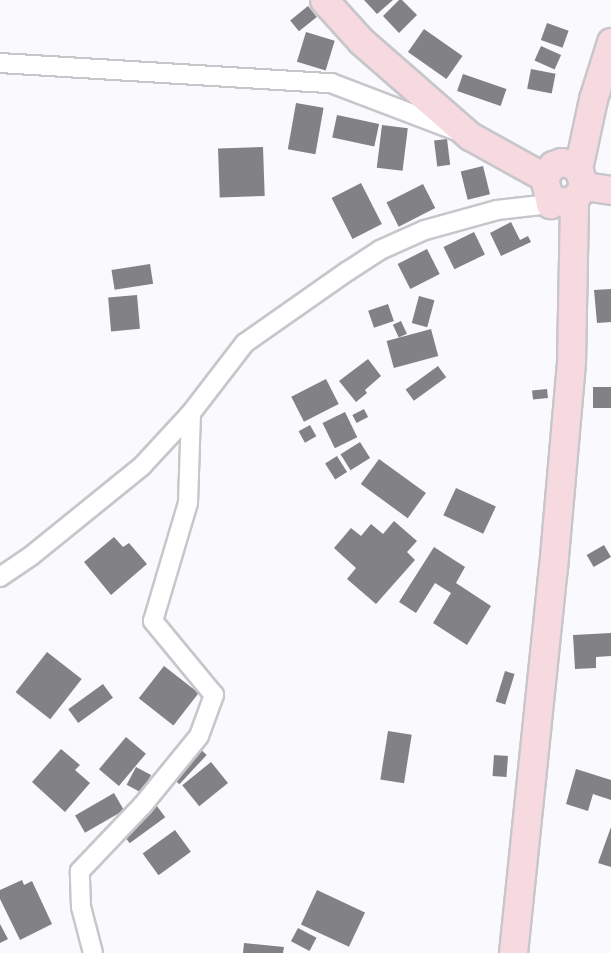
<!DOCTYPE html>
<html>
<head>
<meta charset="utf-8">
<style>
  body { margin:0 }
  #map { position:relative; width:611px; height:953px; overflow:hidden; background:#f9f9fe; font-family:Montserrat,sans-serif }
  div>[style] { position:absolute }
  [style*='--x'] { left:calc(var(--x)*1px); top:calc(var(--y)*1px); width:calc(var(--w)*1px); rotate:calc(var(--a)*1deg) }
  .building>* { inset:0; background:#828286; transform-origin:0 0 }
  .roads { filter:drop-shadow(2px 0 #c7c7cb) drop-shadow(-2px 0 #c7c7cb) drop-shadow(0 2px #c7c7cb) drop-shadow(0 -2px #c7c7cb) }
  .street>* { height:18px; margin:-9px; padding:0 9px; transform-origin:9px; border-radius:9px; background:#fff }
  .secondary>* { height:27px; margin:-13.5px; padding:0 13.5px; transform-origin:13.5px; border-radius:13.5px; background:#f7d9e0 }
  span { translate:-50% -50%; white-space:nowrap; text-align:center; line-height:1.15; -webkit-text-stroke:6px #fff; paint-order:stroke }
</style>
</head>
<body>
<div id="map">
  <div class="building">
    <i style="clip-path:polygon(364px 0,393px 0,377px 14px)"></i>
    <i style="clip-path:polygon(399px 0,402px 0,417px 15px,399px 33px,383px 16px)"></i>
    <i style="left:308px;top:6px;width:14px;height:23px;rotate:51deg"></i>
    <i style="left:547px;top:23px;width:23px;height:18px;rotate:20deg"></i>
    <i style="left:424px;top:29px;width:47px;height:28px;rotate:35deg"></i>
    <i style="left:306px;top:32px;width:30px;height:31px;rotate:17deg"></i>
    <i style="left:541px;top:46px;width:22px;height:16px;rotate:24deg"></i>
    <i style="left:531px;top:69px;width:25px;height:20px;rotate:11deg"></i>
    <i style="left:463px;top:74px;width:46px;height:18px;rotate:19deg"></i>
    <i style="left:296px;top:103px;width:28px;height:47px;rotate:10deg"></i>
    <i style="left:337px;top:115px;width:43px;height:23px;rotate:12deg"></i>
    <i style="left:382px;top:125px;width:26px;height:43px;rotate:7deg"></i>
    <i style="left:447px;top:139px;width:26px;height:13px;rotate:83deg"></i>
    <i style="left:263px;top:147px;width:49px;height:45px;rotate:88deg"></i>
    <i style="left:483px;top:166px;width:29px;height:23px;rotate:76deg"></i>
    <i style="left:361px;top:183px;width:46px;height:33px;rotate:63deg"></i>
    <i style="left:423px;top:184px;width:27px;height:41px;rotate:63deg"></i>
    <i style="clip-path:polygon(511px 222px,520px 240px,528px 236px,531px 242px,501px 256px,490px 233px)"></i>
    <i style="left:474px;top:232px;width:25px;height:34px;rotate:64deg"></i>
    <i style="left:427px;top:249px;width:28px;height:33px;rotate:63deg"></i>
    <i style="left:150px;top:264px;width:20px;height:39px;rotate:81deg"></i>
    <i style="clip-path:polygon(611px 289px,611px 322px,597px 323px,594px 290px)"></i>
    <i style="left:137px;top:295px;width:34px;height:29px;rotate:85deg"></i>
    <i style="left:419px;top:296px;width:16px;height:28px;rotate:15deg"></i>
    <i style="left:388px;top:304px;width:18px;height:21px;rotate:71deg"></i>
    <i style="left:401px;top:321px;width:14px;height:9px;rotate:65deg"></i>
    <i style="left:431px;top:329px;width:28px;height:46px;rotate:75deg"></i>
    <i style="clip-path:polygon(368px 359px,381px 376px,365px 390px,367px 393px,356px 402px,339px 381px)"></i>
    <i style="left:438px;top:366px;width:14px;height:40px;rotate:54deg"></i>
    <i style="left:326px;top:379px;width:28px;height:39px;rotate:63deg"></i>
    <i style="left:611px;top:387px;width:21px;height:18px;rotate:90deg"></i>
    <i style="left:547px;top:389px;width:9px;height:15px;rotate:84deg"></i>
    <i style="left:364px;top:409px;width:9px;height:13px;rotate:63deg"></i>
    <i style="left:345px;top:412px;width:28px;height:25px;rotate:64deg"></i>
    <i style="left:310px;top:425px;width:13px;height:13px;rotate:61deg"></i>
    <i style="left:360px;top:442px;width:19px;height:23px;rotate:58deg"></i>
    <i style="left:337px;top:456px;width:19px;height:14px;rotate:58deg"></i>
    <i style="left:379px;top:459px;width:58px;height:31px;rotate:36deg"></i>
    <i style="left:456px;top:488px;width:44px;height:30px;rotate:25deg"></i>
    <i style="clip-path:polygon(394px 521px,417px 541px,407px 552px,415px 560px,376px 604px,347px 579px,356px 568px,334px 548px,351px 528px,361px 536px,371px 524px,383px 534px)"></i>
    <i style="clip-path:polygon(114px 537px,123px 547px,129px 543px,147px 564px,111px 595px,84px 562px)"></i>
    <i style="left:604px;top:545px;width:14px;height:20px;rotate:60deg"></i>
    <i style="clip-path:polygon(434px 547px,465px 567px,456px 583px,491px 606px,467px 645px,433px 623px,451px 593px,435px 583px,416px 613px,399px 602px)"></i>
    <i style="clip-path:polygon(611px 633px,611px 656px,596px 657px,596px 668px,575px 669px,573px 635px)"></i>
    <i style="left:47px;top:652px;width:44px;height:51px;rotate:38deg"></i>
    <i style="left:164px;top:666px;width:44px;height:41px;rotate:38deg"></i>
    <i style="left:505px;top:671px;width:10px;height:32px;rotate:17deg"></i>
    <i style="left:103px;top:684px;width:17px;height:43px;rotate:54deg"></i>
    <i style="left:388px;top:731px;width:24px;height:49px;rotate:9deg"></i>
    <i style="left:126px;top:737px;width:26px;height:42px;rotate:40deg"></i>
    <i style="left:195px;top:744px;width:16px;height:40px;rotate:43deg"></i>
    <i style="clip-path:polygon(61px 749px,80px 765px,75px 770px,90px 783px,65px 812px,32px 782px)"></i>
    <i style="left:494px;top:755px;width:14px;height:21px;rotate:4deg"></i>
    <i style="left:211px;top:762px;width:27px;height:37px;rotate:51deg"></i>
    <i style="left:136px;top:767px;width:17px;height:20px;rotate:28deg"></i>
    <i style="clip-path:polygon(576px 769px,611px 780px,611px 800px,593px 794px,588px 811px,566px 804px)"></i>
    <i style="left:114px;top:793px;width:20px;height:45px;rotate:60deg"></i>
    <i style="left:157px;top:806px;width:14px;height:44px;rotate:54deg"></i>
    <i style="clip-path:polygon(611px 827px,611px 867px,598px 863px)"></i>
    <i style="left:175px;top:830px;width:27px;height:40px;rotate:54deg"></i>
    <i style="clip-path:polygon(22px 880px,24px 885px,32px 881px,52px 924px,20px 940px,0 899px,0 890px)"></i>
    <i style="left:317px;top:890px;width:53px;height:38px;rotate:25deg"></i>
    <i style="clip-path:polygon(0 924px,8px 939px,0 943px)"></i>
    <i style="left:298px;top:928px;width:21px;height:15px;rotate:28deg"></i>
    <i style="clip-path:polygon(244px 943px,284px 947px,283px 953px,243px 953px)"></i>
  </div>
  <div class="roads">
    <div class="street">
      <i style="--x:0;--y:63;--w:332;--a:3.5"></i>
      <i style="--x:331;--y:83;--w:135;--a:20.9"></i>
      <i style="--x:0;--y:577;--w:37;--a:-34"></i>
      <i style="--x:31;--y:556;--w:143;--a:-39"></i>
      <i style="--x:142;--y:466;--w:72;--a:-47.2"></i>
      <i style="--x:191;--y:413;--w:88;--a:-52.4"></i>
      <i style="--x:245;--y:343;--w:126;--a:-35"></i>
      <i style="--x:348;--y:271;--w:38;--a:-33"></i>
      <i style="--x:380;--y:250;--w:49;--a:-24"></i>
      <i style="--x:425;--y:230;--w:75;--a:-15.5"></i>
      <i style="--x:497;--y:210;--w:53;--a:-6.5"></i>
      <i style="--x:93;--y:953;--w:48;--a:-104.6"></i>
      <i style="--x:81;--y:907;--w:36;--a:-92"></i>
      <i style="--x:80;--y:871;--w:90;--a:-46.4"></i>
      <i style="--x:142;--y:806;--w:90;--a:-50.8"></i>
      <i style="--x:199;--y:736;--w:44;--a:-69.9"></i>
      <i style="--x:214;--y:695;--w:96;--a:-129.5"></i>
      <i style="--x:153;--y:621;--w:123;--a:-73.5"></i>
      <i style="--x:188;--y:503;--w:90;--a:-88.1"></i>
    </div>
    <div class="secondary">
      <i style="--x:324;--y:0;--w:55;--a:47.9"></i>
      <i style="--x:361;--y:41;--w:145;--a:41.1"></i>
      <i style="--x:470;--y:136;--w:85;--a:29"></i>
      <i style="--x:578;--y:169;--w:9;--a:-144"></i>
      <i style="--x:571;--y:164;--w:10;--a:-169"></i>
      <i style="--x:561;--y:162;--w:9;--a:159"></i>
      <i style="--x:553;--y:165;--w:15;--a:127"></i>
      <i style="--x:544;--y:177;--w:28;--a:77"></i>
      <i style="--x:550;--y:204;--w:6;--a:-59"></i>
      <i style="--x:553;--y:199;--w:11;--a:15"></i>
      <i style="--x:564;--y:202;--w:10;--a:-17"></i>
      <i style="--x:574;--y:199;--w:16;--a:-52"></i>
      <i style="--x:584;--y:186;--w:18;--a:-109"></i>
      <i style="--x:578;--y:169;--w:72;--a:-77.9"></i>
      <i style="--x:593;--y:99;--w:60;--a:-72.5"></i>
      <i style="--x:584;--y:186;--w:27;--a:8"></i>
      <i style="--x:513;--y:953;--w:387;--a:-84.1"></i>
      <i style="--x:553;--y:568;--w:208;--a:-85"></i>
      <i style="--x:571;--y:361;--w:162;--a:-88.9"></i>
    </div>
  </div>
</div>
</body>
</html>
